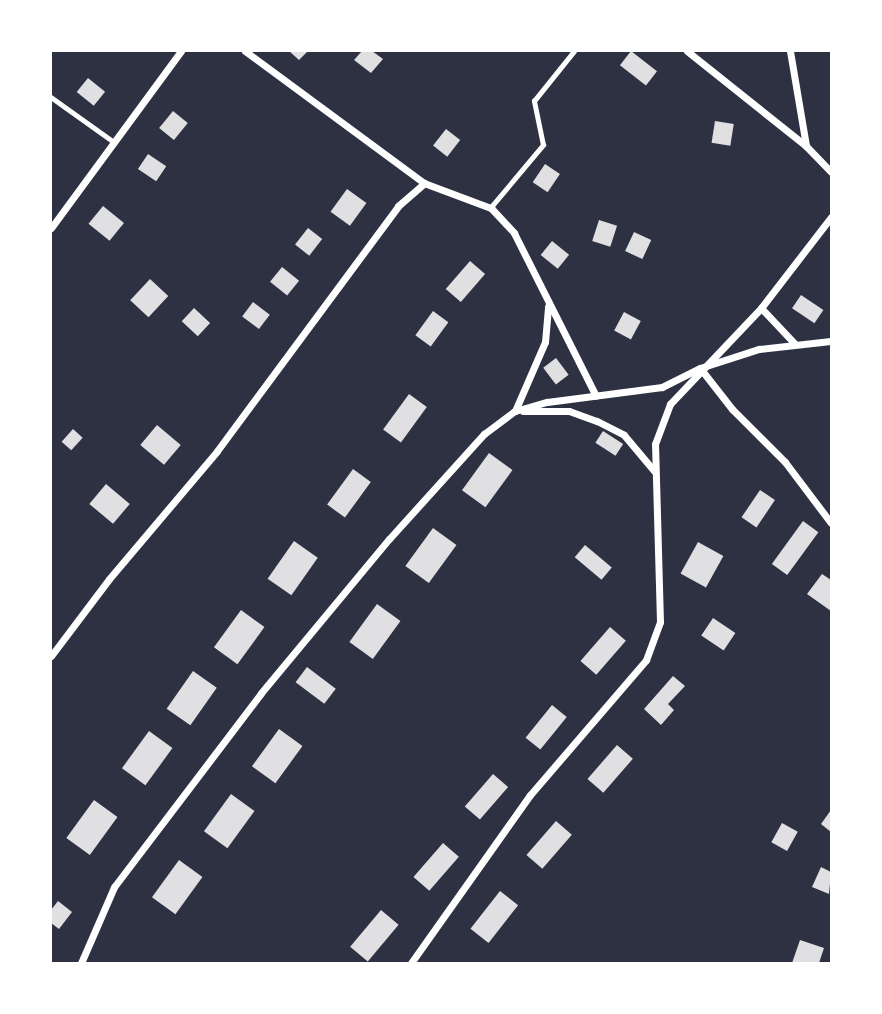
<!DOCTYPE html>
<html>
<head>
<meta charset="utf-8">
<style>
  body { margin:0 }
  #map { position:relative; width:882px; height:1014px; overflow:hidden; background:#2d3142; font-family:"IBM Plex Serif",serif }
  div>[style] { position:absolute }
  [style*='--x'] { left:calc(var(--x)*1px); top:calc(var(--y)*1px); width:calc(var(--w)*1px); rotate:calc(var(--a)*1deg) }
  .building>* { inset:0; background:#e0e0e3; transform-origin:0 0 }
  .service>* { height:4.5px; margin:-2.25px; padding:0 2.25px; transform-origin:2.25px; border-radius:2.25px; background:#fff }
  .minor>* { height:7px; margin:-3.5px; padding:0 3.5px; transform-origin:3.5px; border-radius:3.5px; background:#fff }
  span { translate:-50% -50%; white-space:nowrap; text-align:center; line-height:1.15; -webkit-text-stroke:7px #fff; paint-order:stroke }
  .frame { position:absolute; inset:0; border:52px solid #fff; pointer-events:none }
</style>
</head>
<body>
<div id="map">
  <div class="building">
    <i style="clip-path:polygon(289px 51px,308px 51px,299px 60px)"></i>
    <i style="clip-path:polygon(362px 51px,372px 51px,383px 59px,371px 73px,354px 60px)"></i>
    <i style="left:631px;top:51px;width:33px;height:18px;rotate:38deg"></i>
    <i style="left:88px;top:78px;width:22px;height:18px;rotate:39deg"></i>
    <i style="left:173px;top:111px;width:19px;height:22px;rotate:39deg"></i>
    <i style="left:715px;top:121px;width:19px;height:22px;rotate:9deg"></i>
    <i style="left:446px;top:129px;width:18px;height:21px;rotate:38deg"></i>
    <i style="left:148px;top:154px;width:22px;height:18px;rotate:34deg"></i>
    <i style="left:545px;top:164px;width:18px;height:22px;rotate:34deg"></i>
    <i style="left:347px;top:189px;width:24px;height:28px;rotate:36deg"></i>
    <i style="left:103px;top:206px;width:27px;height:23px;rotate:39deg"></i>
    <i style="left:599px;top:220px;width:19px;height:22px;rotate:18deg"></i>
    <i style="left:308px;top:228px;width:18px;height:21px;rotate:38deg"></i>
    <i style="left:634px;top:232px;width:19px;height:21px;rotate:25deg"></i>
    <i style="left:552px;top:241px;width:22px;height:18px;rotate:39deg"></i>
    <i style="left:470px;top:261px;width:20px;height:37px;rotate:41deg"></i>
    <i style="left:282px;top:267px;width:22px;height:19px;rotate:39deg"></i>
    <i style="left:150px;top:279px;width:25px;height:29px;rotate:43deg"></i>
    <i style="left:801px;top:295px;width:27px;height:16px;rotate:34deg"></i>
    <i style="left:253px;top:302px;width:21px;height:18px;rotate:37deg"></i>
    <i style="left:194px;top:308px;width:22px;height:18px;rotate:43deg"></i>
    <i style="left:433px;top:311px;width:19px;height:30px;rotate:36deg"></i>
    <i style="left:624px;top:312px;width:19px;height:21px;rotate:28deg"></i>
    <i style="left:556px;top:358px;width:21px;height:16px;rotate:53deg"></i>
    <i style="left:409px;top:394px;width:22px;height:44px;rotate:36deg"></i>
    <i style="left:157px;top:425px;width:31px;height:26px;rotate:40deg"></i>
    <i style="left:73px;top:429px;width:13px;height:17px;rotate:42deg"></i>
    <i style="left:603px;top:431px;width:24px;height:14px;rotate:33deg"></i>
    <i style="left:489px;top:453px;width:29px;height:46px;rotate:36deg"></i>
    <i style="left:353px;top:469px;width:22px;height:44px;rotate:36deg"></i>
    <i style="left:106px;top:484px;width:31px;height:26px;rotate:40deg"></i>
    <i style="left:760px;top:490px;width:18px;height:33px;rotate:34deg"></i>
    <i style="left:803px;top:521px;width:19px;height:53px;rotate:36deg"></i>
    <i style="left:433px;top:528px;width:29px;height:47px;rotate:36deg"></i>
    <i style="left:294px;top:541px;width:29px;height:46px;rotate:35deg"></i>
    <i style="left:698px;top:542px;width:29px;height:36px;rotate:29deg"></i>
    <i style="left:585px;top:545px;width:35px;height:16px;rotate:40deg"></i>
    <i style="clip-path:polygon(822px 574px,831px 580px,831px 611px,807px 594px)"></i>
    <i style="left:377px;top:604px;width:29px;height:47px;rotate:36deg"></i>
    <i style="left:241px;top:610px;width:29px;height:46px;rotate:36deg"></i>
    <i style="left:713px;top:618px;width:27px;height:21px;rotate:34deg"></i>
    <i style="left:610px;top:627px;width:21px;height:45px;rotate:41deg"></i>
    <i style="left:307px;top:667px;width:36px;height:19px;rotate:37deg"></i>
    <i style="left:193px;top:671px;width:29px;height:46px;rotate:35deg"></i>
    <i style="clip-path:polygon(673px 676px,685px 686px,668px 704px,674px 710px,661px 725px,644px 709px)"></i>
    <i style="left:552px;top:705px;width:19px;height:42px;rotate:39deg"></i>
    <i style="left:279px;top:729px;width:29px;height:46px;rotate:36deg"></i>
    <i style="left:149px;top:731px;width:29px;height:46px;rotate:36deg"></i>
    <i style="left:617px;top:745px;width:21px;height:45px;rotate:41deg"></i>
    <i style="left:493px;top:774px;width:20px;height:43px;rotate:41deg"></i>
    <i style="left:231px;top:794px;width:29px;height:46px;rotate:36deg"></i>
    <i style="left:94px;top:800px;width:29px;height:47px;rotate:36deg"></i>
    <i style="clip-path:polygon(831px 810px,831px 832px,821px 824px)"></i>
    <i style="left:556px;top:821px;width:21px;height:45px;rotate:41deg"></i>
    <i style="left:782px;top:823px;width:18px;height:22px;rotate:29deg"></i>
    <i style="left:443px;top:843px;width:21px;height:45px;rotate:41deg"></i>
    <i style="left:179px;top:860px;width:29px;height:46px;rotate:36deg"></i>
    <i style="clip-path:polygon(821px 867px,831px 872px,829px 894px,812px 887px)"></i>
    <i style="left:500px;top:891px;width:23px;height:48px;rotate:38deg"></i>
    <i style="clip-path:polygon(58px 901px,72px 912px,59px 929px,51px 923px,51px 910px)"></i>
    <i style="left:381px;top:910px;width:23px;height:48px;rotate:40deg"></i>
    <i style="clip-path:polygon(800px 940px,824px 948px,819px 963px,792px 963px)"></i>
  </div>
  <div class="service">
    <i style="--x:51;--y:97;--w:77;--a:35.5"></i>
    <i style="--x:491;--y:207;--w:81;--a:-50"></i>
    <i style="--x:543;--y:145;--w:45;--a:-101.6"></i>
    <i style="--x:534;--y:101;--w:64;--a:-51.3"></i>
  </div>
  <div class="minor">
    <i style="--x:245;--y:51;--w:222;--a:36.4"></i>
    <i style="--x:424;--y:183;--w:72;--a:20.5"></i>
    <i style="--x:491;--y:208;--w:34;--a:47"></i>
    <i style="--x:514;--y:233;--w:182;--a:63.3"></i>
    <i style="--x:687;--y:51;--w:152;--a:38.6"></i>
    <i style="--x:806;--y:146;--w:36;--a:46"></i>
    <i style="--x:790;--y:51;--w:96;--a:80.4"></i>
    <i style="--x:51;--y:228;--w:220;--a:-53.7"></i>
    <i style="--x:761;--y:308;--w:50;--a:46.6"></i>
    <i style="--x:700;--y:368;--w:52;--a:52"></i>
    <i style="--x:732;--y:409;--w:75;--a:45"></i>
    <i style="--x:785;--y:462;--w:76;--a:53"></i>
    <i style="--x:515;--y:411;--w:75;--a:-66.5"></i>
    <i style="--x:545;--y:342;--w:36;--a:-85"></i>
    <i style="--x:523;--y:411;--w:46;--a:0"></i>
    <i style="--x:569;--y:411;--w:30;--a:20"></i>
    <i style="--x:597;--y:421;--w:30;--a:27"></i>
    <i style="--x:624;--y:435;--w:48;--a:50"></i>
    <i style="--x:51;--y:656;--w:96;--a:-53"></i>
    <i style="--x:109;--y:579;--w:167;--a:-49.8"></i>
    <i style="--x:217;--y:451;--w:305;--a:-53.5"></i>
    <i style="--x:398;--y:206;--w:35;--a:-41"></i>
    <i style="--x:81;--y:963;--w:83;--a:-66.5"></i>
    <i style="--x:114;--y:887;--w:243;--a:-52.8"></i>
    <i style="--x:261;--y:693;--w:200;--a:-50.3"></i>
    <i style="--x:389;--y:539;--w:142;--a:-47.9"></i>
    <i style="--x:484;--y:434;--w:39;--a:-37"></i>
    <i style="--x:515;--y:411;--w:33;--a:-16"></i>
    <i style="--x:547;--y:402;--w:116;--a:-7.4"></i>
    <i style="--x:662;--y:387;--w:42;--a:-26.6"></i>
    <i style="--x:700;--y:368;--w:62;--a:-17.9"></i>
    <i style="--x:759;--y:349;--w:72;--a:-6.3"></i>
    <i style="--x:411;--y:963;--w:206;--a:-54.7"></i>
    <i style="--x:530;--y:795;--w:178;--a:-49.3"></i>
    <i style="--x:646;--y:660;--w:40;--a:-69.8"></i>
    <i style="--x:660;--y:622;--w:178;--a:-91.6"></i>
    <i style="--x:655;--y:444;--w:43;--a:-69.4"></i>
    <i style="--x:670;--y:404;--w:132;--a:-46.5"></i>
    <i style="--x:761;--y:308;--w:115;--a:-52.4"></i>
  </div>
  <div class="frame"></div>
</div>
</body>
</html>
